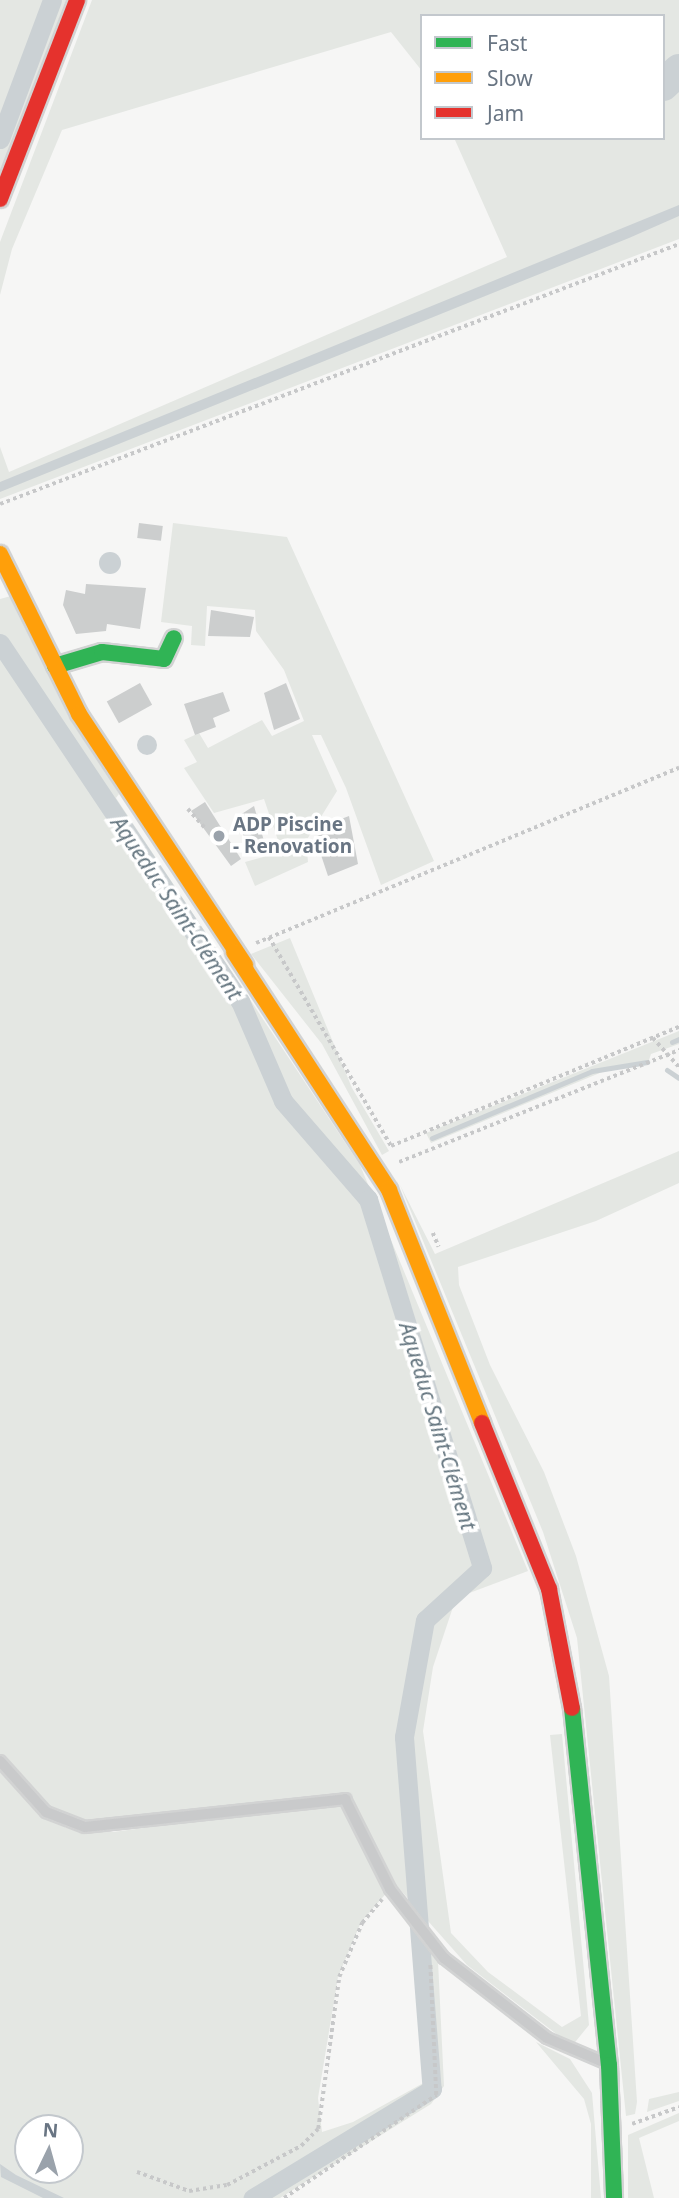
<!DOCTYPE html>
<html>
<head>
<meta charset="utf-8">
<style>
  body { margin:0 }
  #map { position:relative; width:679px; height:2198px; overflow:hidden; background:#f6f6f5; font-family:"Noto Sans",sans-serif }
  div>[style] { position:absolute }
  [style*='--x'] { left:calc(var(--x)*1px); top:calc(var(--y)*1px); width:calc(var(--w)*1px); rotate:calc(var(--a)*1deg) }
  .green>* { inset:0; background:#e4e7e3 }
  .water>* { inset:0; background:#cbd1d4 }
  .round { border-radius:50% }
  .stream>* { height:5px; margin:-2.5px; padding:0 2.5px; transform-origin:2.5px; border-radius:2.5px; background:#cbd1d4 }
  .canal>* { height:19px; margin:-9.5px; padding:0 9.5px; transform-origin:9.5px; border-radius:9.5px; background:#cbd1d4 }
  .river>* { height:32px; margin:-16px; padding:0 16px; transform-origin:16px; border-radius:16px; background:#cbd1d4 }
  .building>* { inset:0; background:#cccece; transform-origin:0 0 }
  .path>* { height:3.5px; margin-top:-1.75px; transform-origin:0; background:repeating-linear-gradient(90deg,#c7c8c9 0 3.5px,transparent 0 7px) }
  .roads { filter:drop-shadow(2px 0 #d2d3d3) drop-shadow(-2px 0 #d2d3d3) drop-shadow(0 2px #d2d3d3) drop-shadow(0 -2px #d2d3d3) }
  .lane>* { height:10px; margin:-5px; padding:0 5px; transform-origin:5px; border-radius:5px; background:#c9cacb }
  .fast>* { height:16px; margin:-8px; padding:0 8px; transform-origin:8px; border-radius:8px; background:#30b455 }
  .slow>* { height:16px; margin:-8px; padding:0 8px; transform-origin:8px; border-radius:8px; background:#ff9f0a }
  .jam>* { height:16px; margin:-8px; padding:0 8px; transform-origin:8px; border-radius:8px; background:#e5322d }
  .dots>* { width:19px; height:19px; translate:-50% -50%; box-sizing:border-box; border:4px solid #fff; border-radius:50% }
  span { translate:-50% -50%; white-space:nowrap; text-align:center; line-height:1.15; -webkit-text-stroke:7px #fff; paint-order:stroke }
  .poi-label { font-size:19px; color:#697583; font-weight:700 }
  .left { translate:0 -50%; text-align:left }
  .water-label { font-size:21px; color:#64757f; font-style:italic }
  .legend { position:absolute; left:420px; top:14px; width:245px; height:126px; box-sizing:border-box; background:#fff; border:2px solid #c3c8cd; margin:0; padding:9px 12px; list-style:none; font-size:21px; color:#697583 }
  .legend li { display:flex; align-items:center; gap:14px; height:35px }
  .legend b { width:35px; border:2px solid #c3c8cd }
  .north { position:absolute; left:14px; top:2114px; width:70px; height:70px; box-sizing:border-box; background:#fff; border:2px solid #c3c8cd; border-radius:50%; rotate:5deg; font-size:19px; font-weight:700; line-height:28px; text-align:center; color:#697583 }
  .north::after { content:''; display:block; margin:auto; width:24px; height:32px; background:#9aa2ab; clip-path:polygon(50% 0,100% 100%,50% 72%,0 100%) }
</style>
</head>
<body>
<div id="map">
  <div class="green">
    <i style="clip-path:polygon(0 0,66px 0,0 176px)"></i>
    <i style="clip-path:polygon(92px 0,679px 0,679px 239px,0 499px,0 447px,9px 472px,507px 257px,455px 140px,663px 138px,663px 16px,422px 16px,422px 71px,391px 32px,62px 130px,12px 249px,0 295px,0 242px)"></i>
    <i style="clip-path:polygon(173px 523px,287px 537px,434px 861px,381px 885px,346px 788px,321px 735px,312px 735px,337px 791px,306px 841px,308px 862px,255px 886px,245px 862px,282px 852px,264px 799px,214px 813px,184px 768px,197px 762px,184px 740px,199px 733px,208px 748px,262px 720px,272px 736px,304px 721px,284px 670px,256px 631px,255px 610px,207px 606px,205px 646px,191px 645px,192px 626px,161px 622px)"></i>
    <i style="clip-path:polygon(evenodd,11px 596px,119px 794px,116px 798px,360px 1165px,528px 1571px,456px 1598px,433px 1667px,423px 1731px,451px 1933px,488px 1972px,562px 2027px,581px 2016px,550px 1735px,562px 1734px,589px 2025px,572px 2046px,467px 1965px,397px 1886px,390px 1889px,361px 1922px,338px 1977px,318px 2098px,322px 2132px,353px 2122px,427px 2081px,419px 1938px,438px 1961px,444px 2086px,431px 2104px,280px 2198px,0 2198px,0 1769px,66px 1828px,113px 1832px,159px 1826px,157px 1818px,92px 1822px,53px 1809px,0 1756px,0 599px,11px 596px,28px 2128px,70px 2128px,70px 2170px,28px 2170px,28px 2128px)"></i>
    <i style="clip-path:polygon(290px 938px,352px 1088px,389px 1151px,382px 1155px,322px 1044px,251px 954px)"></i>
    <i style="clip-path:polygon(679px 1031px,679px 1044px,651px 1054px,648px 1063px,607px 1070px,431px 1143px,426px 1133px)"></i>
    <i style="clip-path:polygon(679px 1151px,679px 1183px,596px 1221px,458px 1267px,459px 1285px,490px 1365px,544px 1472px,576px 1556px,609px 1676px,637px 2102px,635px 2114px,626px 2116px,577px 1638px,543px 1532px,400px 1185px,435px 1254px)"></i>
    <i style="clip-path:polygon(536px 2042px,570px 2059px,592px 2093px,601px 2198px,591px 2198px,591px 2124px,584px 2099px)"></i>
    <i style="clip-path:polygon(679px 2092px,679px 2101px,647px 2112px,649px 2099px)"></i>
    <i style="clip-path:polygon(679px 2113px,679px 2121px,639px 2138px,654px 2198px,628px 2198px,628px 2135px)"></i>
  </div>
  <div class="water">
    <i style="clip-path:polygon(679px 205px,679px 216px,629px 238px,0 492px,0 482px)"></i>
    <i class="round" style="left:99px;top:552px;width:22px;height:22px"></i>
    <i class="round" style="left:137px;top:735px;width:20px;height:20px"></i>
    <i style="clip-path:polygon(0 2164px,16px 2175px,64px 2198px,43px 2198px,1px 2177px)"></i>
  </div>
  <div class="stream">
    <i style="--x:672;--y:1042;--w:8;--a:-23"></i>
    <i style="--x:667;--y:1070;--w:14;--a:34"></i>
    <i style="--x:432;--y:1138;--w:173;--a:-22.7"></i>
    <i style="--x:592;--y:1071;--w:56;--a:-9.3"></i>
  </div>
  <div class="canal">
    <i style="--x:0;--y:139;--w:148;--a:-69.5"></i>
    <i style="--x:0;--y:643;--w:431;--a:56.2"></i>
    <i style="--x:240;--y:1001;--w:109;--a:66.7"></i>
    <i style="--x:283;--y:1101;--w:130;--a:49.1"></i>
    <i style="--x:368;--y:1199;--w:386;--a:72.8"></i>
    <i style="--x:482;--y:1568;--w:77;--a:137.6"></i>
    <i style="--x:425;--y:1620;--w:119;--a:100.2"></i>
    <i style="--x:404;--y:1737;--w:353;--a:85.5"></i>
    <i style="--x:432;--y:2089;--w:210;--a:148.7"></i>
  </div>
  <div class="river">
    <i style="--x:663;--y:85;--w:22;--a:-43"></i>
  </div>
  <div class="building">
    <i style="left:139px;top:523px;width:24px;height:15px;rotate:7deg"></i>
    <i style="clip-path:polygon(86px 584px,146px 588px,140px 629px,107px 624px,106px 631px,76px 634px,63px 605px,66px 590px,85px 594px)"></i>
    <i style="clip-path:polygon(211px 610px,254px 617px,250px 637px,208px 636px)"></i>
    <i style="left:140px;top:683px;width:25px;height:38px;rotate:61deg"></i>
    <i style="clip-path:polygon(286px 683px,300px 719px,274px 730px,264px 693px)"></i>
    <i style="clip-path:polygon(223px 692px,230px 711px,213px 718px,216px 727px,195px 735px,184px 704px)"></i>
    <i style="clip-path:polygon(205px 802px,241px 859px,231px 866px,191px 811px)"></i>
    <i style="clip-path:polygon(254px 806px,264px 841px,249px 852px,237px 817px)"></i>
    <i style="clip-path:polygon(349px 816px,358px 864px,328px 876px,315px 837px,322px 834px,320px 827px)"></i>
  </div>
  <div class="path">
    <i style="--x:0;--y:504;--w:727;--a:-20.95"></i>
    <i style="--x:188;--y:809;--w:28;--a:48"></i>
    <i style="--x:269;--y:937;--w:242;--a:59.7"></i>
    <i style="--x:391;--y:1146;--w:312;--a:-22.5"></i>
    <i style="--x:256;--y:943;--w:458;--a:-22.5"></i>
    <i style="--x:653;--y:1038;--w:39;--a:48"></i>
    <i style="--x:399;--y:1162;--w:302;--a:-21.8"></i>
    <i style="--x:433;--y:1233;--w:15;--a:67"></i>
    <i style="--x:632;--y:2124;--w:50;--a:-19.9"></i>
    <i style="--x:137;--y:2172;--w:55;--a:20.1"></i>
    <i style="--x:189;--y:2191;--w:38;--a:-9"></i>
    <i style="--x:227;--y:2185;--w:84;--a:-27.8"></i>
    <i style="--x:301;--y:2146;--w:24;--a:-45"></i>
    <i style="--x:318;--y:2129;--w:153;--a:-82.1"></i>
    <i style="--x:339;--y:1977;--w:59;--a:-66.9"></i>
    <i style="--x:362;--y:1923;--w:31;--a:-50"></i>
    <i style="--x:284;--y:2198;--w:184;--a:-34.1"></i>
    <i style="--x:436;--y:2095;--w:131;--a:-92.6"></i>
  </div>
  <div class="roads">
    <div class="lane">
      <i style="--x:0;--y:1761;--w:69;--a:48"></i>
      <i style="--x:46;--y:1812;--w:42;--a:21"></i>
      <i style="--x:85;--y:1827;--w:262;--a:-6.1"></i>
      <i style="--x:345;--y:1799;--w:101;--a:63.4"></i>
      <i style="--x:390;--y:1889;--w:88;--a:52"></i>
      <i style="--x:444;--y:1958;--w:130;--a:37.8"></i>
      <i style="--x:547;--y:2038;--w:66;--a:23.1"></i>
    </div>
    <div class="fast">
      <i style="--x:55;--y:666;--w:49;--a:-16.6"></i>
      <i style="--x:102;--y:652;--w:62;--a:6.4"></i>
      <i style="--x:164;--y:659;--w:23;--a:-65"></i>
      <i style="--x:572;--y:1708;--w:359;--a:84.1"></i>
      <i style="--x:609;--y:2065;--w:133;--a:87.8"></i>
    </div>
    <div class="slow">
      <i style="--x:0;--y:554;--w:178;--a:63.7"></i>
      <i style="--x:79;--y:714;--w:301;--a:56.5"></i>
      <i style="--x:234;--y:952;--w:284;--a:56.9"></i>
      <i style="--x:389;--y:1190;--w:251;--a:68.2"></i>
    </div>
    <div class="jam">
      <i style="--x:0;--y:199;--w:213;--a:-68.8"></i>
      <i style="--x:482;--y:1423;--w:179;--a:68"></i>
      <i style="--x:549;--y:1589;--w:121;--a:79.1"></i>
    </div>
  </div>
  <div class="dots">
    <i style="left:219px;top:836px;background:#9aa2ab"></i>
  </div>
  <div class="poi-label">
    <span class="left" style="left:233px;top:836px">ADP Piscine<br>- Renovation</span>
  </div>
  <div class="water-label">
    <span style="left:177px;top:908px;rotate:56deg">Aqueduc Saint-Clément</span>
    <span style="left:438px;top:1426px;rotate:73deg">Aqueduc Saint-Clément</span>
  </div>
  <ul class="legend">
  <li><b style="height:9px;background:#30b455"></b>Fast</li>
  <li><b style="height:9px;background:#ff9f0a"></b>Slow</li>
  <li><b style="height:9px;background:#e5322d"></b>Jam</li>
  </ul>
  <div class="north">N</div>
</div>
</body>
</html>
